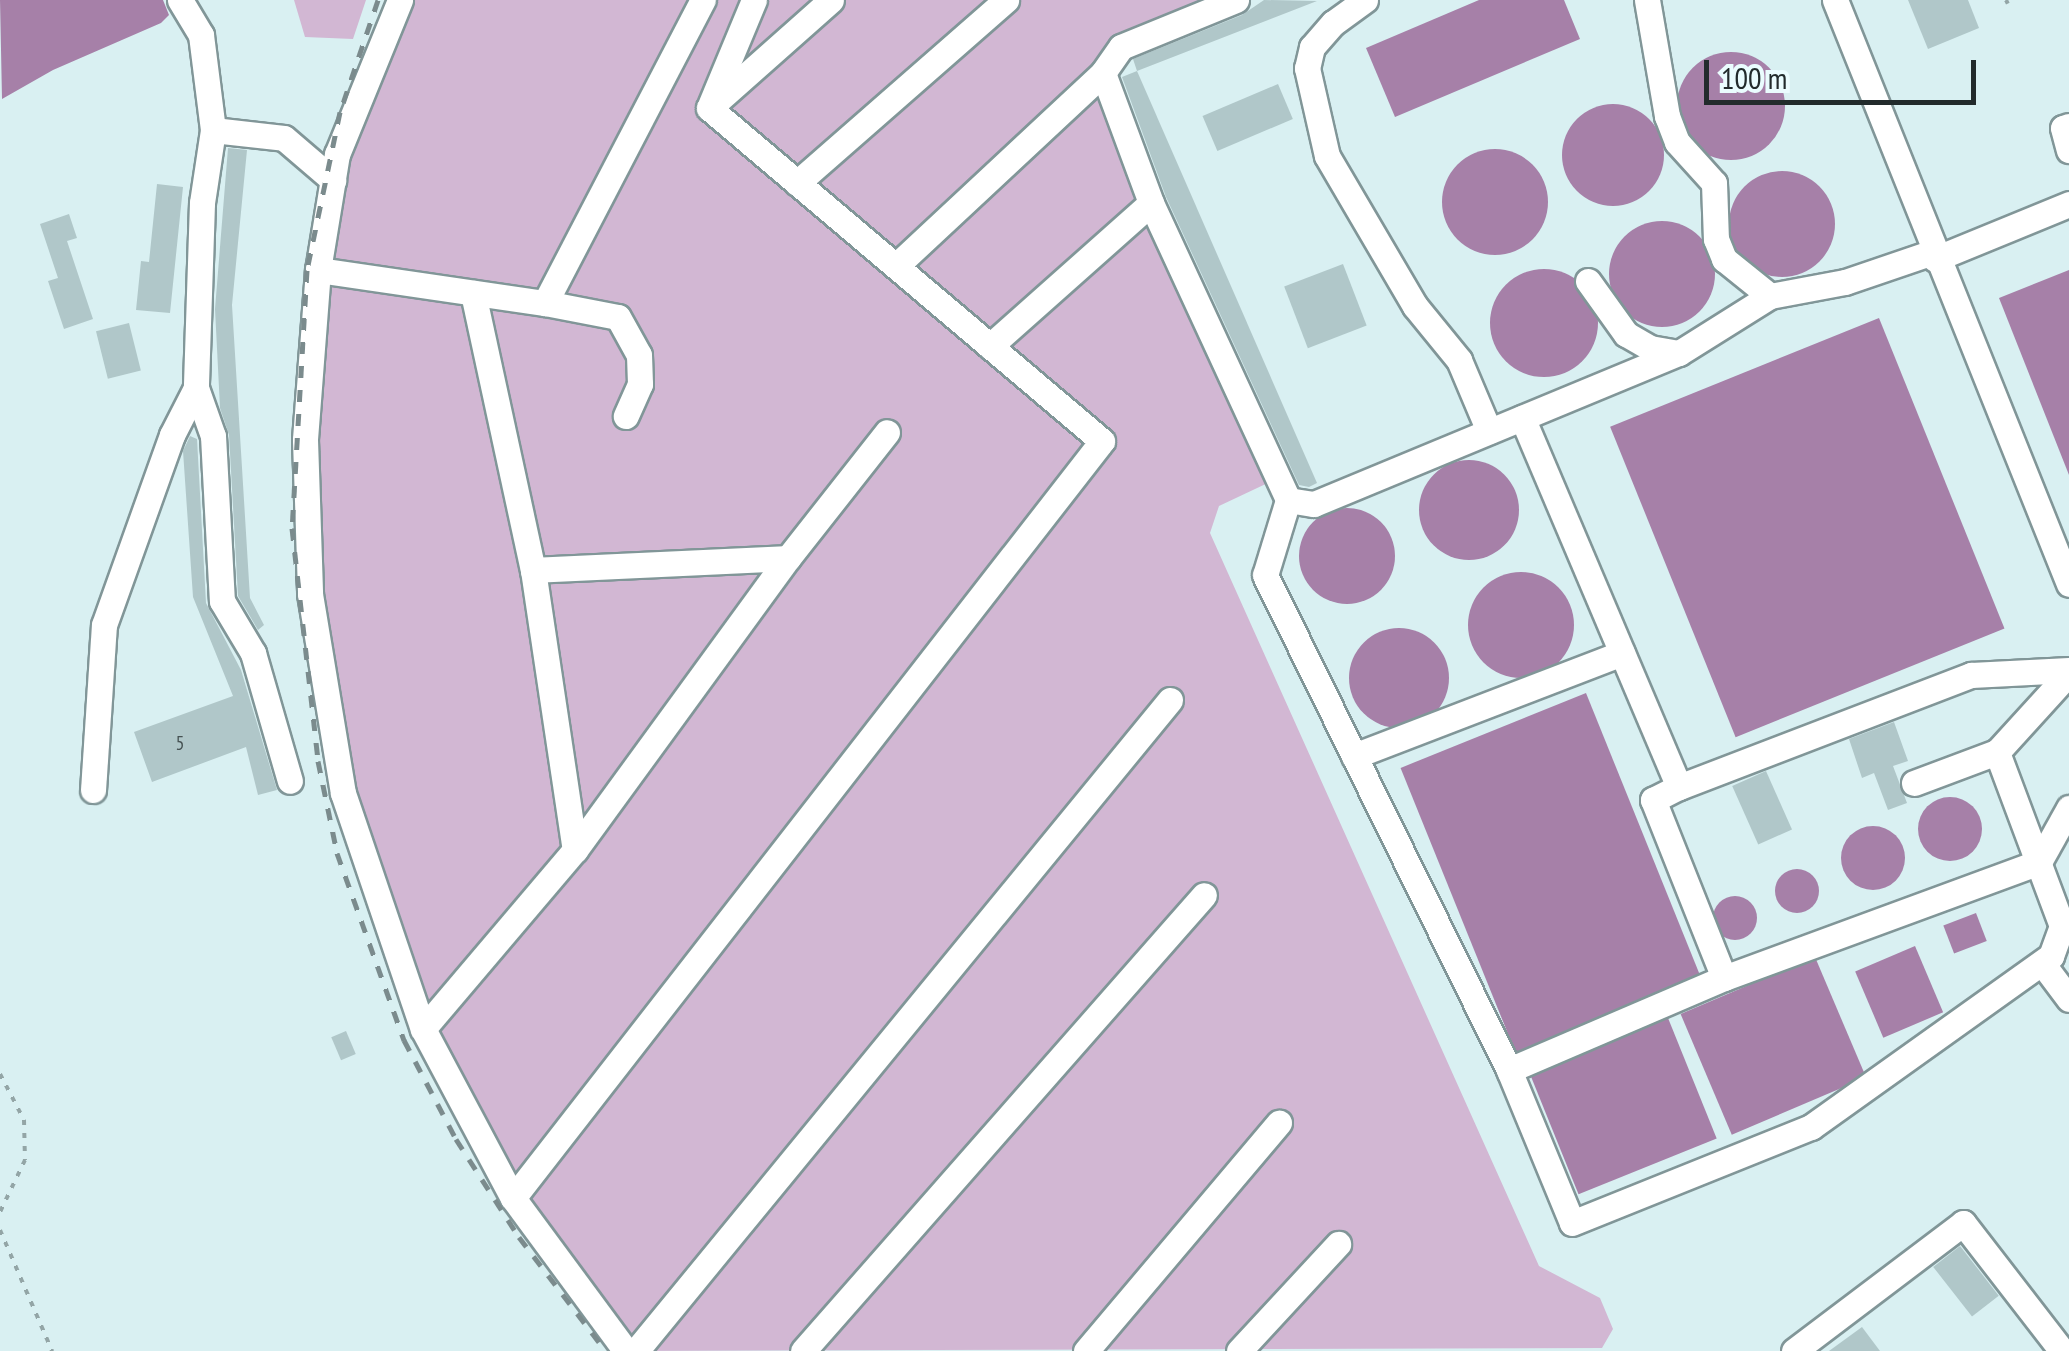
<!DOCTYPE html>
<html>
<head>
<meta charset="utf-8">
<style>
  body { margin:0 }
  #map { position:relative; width:2069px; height:1351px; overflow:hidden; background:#d9f0f2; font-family:"PT Sans Narrow",sans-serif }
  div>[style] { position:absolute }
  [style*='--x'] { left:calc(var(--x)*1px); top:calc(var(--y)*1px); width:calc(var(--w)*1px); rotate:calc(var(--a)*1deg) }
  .green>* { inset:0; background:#d2b7d3 }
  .water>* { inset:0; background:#a680a8; transform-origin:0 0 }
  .round { border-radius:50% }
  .building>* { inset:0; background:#b0c7c9; transform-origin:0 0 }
  .path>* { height:4px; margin-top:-2px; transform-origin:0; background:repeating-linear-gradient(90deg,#93a5a6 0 5px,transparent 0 13px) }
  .roads { filter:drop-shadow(2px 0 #819698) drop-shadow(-2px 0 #819698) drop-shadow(0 2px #819698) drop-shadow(0 -2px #819698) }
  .minor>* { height:25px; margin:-12.5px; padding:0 12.5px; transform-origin:12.5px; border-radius:12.5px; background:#fff }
  .rail>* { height:5px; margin-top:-2.5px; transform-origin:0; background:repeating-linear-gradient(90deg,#7b8b8d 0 12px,transparent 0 24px) }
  span { translate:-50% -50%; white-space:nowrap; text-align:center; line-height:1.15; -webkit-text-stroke:8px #eafcfe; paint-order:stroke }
  .number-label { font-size:20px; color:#465253 }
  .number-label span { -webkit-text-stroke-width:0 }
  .scale { position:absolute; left:1704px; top:60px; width:272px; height:45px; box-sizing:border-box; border:5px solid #222b2c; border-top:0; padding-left:12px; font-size:30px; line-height:35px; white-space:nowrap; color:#222b2c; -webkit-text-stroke:8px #eafcfe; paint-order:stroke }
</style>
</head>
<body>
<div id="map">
  <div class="green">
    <i style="clip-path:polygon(294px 0,366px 0,353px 39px,305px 37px)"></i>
    <i style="clip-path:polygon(400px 0,1236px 0,1169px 26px,1103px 73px,1276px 479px,1219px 506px,1210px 533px,1539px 1266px,1600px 1298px,1613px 1329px,1602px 1348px,626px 1351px,513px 1198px,423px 1029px,343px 793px,305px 440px,337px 154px)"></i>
  </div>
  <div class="water">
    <i style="clip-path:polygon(0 0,163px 0,169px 15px,161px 23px,53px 70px,2px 99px)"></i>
    <i style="clip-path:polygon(1479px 0,1564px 0,1580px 39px,1395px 117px,1366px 48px)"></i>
    <i class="round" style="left:1677px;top:52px;width:108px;height:108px"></i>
    <i class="round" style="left:1562px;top:104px;width:102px;height:102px"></i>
    <i class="round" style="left:1442px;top:149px;width:106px;height:106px"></i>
    <i class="round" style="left:1729px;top:171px;width:106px;height:106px"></i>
    <i class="round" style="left:1609px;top:221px;width:106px;height:106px"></i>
    <i class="round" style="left:1490px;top:269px;width:108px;height:108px"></i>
    <i style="clip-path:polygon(2069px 270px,2069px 475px,1999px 298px)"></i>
    <i style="left:1879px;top:318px;width:335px;height:290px;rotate:68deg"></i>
    <i class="round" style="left:1419px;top:460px;width:100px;height:100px"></i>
    <i class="round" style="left:1299px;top:508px;width:96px;height:96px"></i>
    <i class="round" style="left:1468px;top:572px;width:106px;height:106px"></i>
    <i class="round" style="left:1349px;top:628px;width:100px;height:100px"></i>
    <i style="left:1586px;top:693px;width:307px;height:200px;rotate:68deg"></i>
    <i class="round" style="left:1918px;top:797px;width:64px;height:64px"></i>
    <i class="round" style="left:1841px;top:826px;width:64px;height:64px"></i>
    <i class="round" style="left:1775px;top:869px;width:44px;height:44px"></i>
    <i class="round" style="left:1713px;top:896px;width:44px;height:44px"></i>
    <i style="left:1976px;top:913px;width:30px;height:35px;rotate:69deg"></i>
    <i style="left:1915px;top:946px;width:72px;height:65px;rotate:67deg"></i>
    <i style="left:1815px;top:957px;width:131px;height:146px;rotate:67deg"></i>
    <i style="left:1668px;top:1018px;width:130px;height:149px;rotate:68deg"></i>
  </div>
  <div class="building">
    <i style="clip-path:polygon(1264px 0,1317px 1px,1137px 71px,1133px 59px,1242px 15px)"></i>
    <i style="clip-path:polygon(1908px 0,1968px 0,1979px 28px,1928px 49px)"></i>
    <i style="clip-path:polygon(1137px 71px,1317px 483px,1309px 487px,1299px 485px,1166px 197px,1122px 77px)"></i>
    <i style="left:1278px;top:84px;width:38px;height:82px;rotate:67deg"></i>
    <i style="clip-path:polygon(228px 148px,247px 150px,232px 305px,250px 598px,264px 625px,258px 630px,238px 596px,229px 435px,220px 408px,215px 309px)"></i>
    <i style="clip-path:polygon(157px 184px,183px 187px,170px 313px,136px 310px,141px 261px,149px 262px)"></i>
    <i style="clip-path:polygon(69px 214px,77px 238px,67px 241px,93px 319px,64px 329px,48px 281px,58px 278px,40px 224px)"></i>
    <i style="left:1343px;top:264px;width:66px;height:63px;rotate:69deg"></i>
    <i style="left:129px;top:323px;width:49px;height:34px;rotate:76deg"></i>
    <i style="clip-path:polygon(190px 436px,197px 439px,206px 603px,241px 670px,277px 790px,258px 795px,246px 747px,152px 782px,134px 732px,233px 696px,193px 597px,183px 451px)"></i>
    <i style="clip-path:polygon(1894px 722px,1908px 761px,1893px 766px,1907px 803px,1888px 810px,1874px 773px,1862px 778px,1849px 739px)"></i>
    <i style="left:1766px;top:771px;width:64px;height:37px;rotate:66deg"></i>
    <i style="left:346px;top:1031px;width:25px;height:16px;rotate:67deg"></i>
    <i style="left:1960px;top:1246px;width:63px;height:34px;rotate:52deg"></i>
    <i style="clip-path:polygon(1862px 1327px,1880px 1351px,1829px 1351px)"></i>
  </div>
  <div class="path">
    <i style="--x:2006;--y:0;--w:4;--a:63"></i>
    <i style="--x:0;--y:1074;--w:52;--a:62.4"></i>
    <i style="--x:24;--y:1120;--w:40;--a:88.6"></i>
    <i style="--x:25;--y:1160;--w:58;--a:115.7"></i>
    <i style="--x:0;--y:1230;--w:132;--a:66.7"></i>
  </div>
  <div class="roads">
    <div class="minor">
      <i style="--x:180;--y:0;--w:41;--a:59"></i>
      <i style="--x:201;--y:35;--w:96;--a:82.8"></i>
      <i style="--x:213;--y:130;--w:74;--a:98.6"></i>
      <i style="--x:202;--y:203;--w:185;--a:91.9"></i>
      <i style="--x:196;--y:388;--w:51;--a:70.5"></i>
      <i style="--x:213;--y:436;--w:165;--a:86.9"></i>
      <i style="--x:222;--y:601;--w:61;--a:59.2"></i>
      <i style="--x:253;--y:653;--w:133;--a:73.9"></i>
      <i style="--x:400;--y:0;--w:166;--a:112.2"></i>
      <i style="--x:337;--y:154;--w:118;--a:99.3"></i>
      <i style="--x:318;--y:270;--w:170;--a:94.4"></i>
      <i style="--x:305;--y:440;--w:154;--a:88.1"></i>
      <i style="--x:310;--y:594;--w:202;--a:80.6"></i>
      <i style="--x:343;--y:793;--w:249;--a:71.3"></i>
      <i style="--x:423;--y:1029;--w:191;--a:62"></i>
      <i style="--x:513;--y:1198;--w:190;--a:53.6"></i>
      <i style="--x:1236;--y:0;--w:124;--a:157.8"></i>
      <i style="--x:1121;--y:47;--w:32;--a:125"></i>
      <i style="--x:1103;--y:73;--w:139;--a:69.7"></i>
      <i style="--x:1151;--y:203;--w:327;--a:65.2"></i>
      <i style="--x:1288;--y:500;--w:26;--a:9"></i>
      <i style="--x:1314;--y:504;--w:395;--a:-22.5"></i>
      <i style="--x:1365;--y:0;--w:39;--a:144"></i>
      <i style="--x:1333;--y:23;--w:32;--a:131"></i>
      <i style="--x:1312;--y:47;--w:22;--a:103"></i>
      <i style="--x:1307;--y:68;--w:90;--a:77.2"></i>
      <i style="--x:1327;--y:156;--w:174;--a:59.6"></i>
      <i style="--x:1415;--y:306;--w:70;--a:50.8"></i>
      <i style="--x:1459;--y:360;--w:77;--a:67.1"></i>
      <i style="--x:1647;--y:0;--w:118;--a:80.2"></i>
      <i style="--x:1667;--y:116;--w:28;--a:69"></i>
      <i style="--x:1677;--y:142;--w:55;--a:47.9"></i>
      <i style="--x:1714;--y:183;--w:56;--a:88"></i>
      <i style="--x:1716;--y:239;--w:22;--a:68"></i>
      <i style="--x:1724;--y:259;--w:59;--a:38.8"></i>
      <i style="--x:1770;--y:296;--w:76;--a:-10.6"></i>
      <i style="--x:1845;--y:282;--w:93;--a:-18.8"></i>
      <i style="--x:1835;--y:0;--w:629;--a:68.16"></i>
      <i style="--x:715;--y:103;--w:155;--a:-41.6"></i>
      <i style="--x:2069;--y:126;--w:6;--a:162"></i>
      <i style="--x:2063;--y:128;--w:23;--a:75"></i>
      <i style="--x:213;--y:130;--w:71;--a:6.4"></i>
      <i style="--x:284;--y:138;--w:65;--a:40.6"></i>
      <i style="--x:797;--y:183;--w:278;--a:-41.2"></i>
      <i style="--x:1935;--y:259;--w:145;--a:-22.3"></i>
      <i style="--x:896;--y:266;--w:283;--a:-43"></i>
      <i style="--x:318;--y:270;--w:229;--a:8.3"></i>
      <i style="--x:545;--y:303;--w:342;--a:-62.5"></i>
      <i style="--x:1588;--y:281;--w:65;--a:54.4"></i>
      <i style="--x:1626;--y:334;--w:28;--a:30"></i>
      <i style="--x:1650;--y:348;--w:29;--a:10"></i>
      <i style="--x:1679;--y:353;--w:107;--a:-32.1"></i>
      <i style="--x:473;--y:293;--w:283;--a:77.8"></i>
      <i style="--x:533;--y:570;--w:283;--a:81.5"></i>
      <i style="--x:545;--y:303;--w:74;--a:10.9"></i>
      <i style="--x:618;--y:317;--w:43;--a:61.1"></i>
      <i style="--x:639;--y:355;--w:29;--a:88"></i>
      <i style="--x:640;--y:384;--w:35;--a:114"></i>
      <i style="--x:990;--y:346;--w:215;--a:-41.6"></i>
      <i style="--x:1288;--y:500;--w:78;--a:107"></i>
      <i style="--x:1265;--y:575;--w:552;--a:63.76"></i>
      <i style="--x:1509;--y:1070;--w:234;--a:-23.2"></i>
      <i style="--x:1724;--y:978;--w:192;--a:-111.7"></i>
      <i style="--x:1653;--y:800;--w:29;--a:-27"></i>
      <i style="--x:1679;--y:787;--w:401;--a:-113"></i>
      <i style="--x:533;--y:570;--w:255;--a:-2.7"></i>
      <i style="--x:1354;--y:756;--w:287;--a:-21"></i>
      <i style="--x:1914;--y:783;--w:89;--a:-20.5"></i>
      <i style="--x:1679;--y:787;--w:313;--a:-21"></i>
      <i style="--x:1971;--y:675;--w:98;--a:-2.9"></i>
      <i style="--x:93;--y:790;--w:165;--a:-86.2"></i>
      <i style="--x:104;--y:625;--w:202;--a:-70.3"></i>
      <i style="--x:172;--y:435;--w:53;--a:-62.9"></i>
      <i style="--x:2042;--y:963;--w:45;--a:53.1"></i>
      <i style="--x:1724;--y:978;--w:336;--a:-20.2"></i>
      <i style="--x:2039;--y:862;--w:62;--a:-60.9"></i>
      <i style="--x:423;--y:1029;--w:235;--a:-49.7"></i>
      <i style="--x:575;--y:850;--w:361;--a:-53.9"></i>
      <i style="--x:788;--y:558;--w:160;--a:-51.8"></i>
      <i style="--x:1509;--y:1070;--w:165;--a:67.6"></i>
      <i style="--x:1572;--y:1223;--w:258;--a:-21.9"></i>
      <i style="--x:1811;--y:1127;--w:295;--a:-35.5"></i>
      <i style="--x:2051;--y:956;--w:32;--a:-70"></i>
      <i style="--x:2062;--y:926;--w:186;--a:-110.5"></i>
      <i style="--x:1997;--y:752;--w:107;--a:-47.7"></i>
      <i style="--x:513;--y:1198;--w:959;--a:-52.11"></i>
      <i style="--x:1102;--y:441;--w:515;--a:-139.72"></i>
      <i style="--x:709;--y:108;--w:117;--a:-67.4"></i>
      <i style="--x:636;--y:1351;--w:842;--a:-50.64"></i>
      <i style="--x:803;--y:1351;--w:607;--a:-48.67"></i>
      <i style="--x:1086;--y:1351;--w:299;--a:-49.8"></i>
      <i style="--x:1239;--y:1351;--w:146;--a:-47.2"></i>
      <i style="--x:1794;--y:1351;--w:212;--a:-37.1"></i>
      <i style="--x:1963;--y:1223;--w:162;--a:52.3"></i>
    </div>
  </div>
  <div class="rail">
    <i style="--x:378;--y:0;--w:118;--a:108.7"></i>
    <i style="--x:340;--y:112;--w:161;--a:101.8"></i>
    <i style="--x:307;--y:270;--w:258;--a:93.3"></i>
    <i style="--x:292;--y:528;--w:234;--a:83.6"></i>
    <i style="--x:318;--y:761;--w:94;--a:78.3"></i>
    <i style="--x:337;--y:853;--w:199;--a:70.3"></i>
    <i style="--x:404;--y:1040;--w:112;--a:62.3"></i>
    <i style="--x:456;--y:1139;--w:117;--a:57.3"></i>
    <i style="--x:519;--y:1237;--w:143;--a:52.7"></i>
  </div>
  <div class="number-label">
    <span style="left:180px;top:743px">5</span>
  </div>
  <div class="scale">100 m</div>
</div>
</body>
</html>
